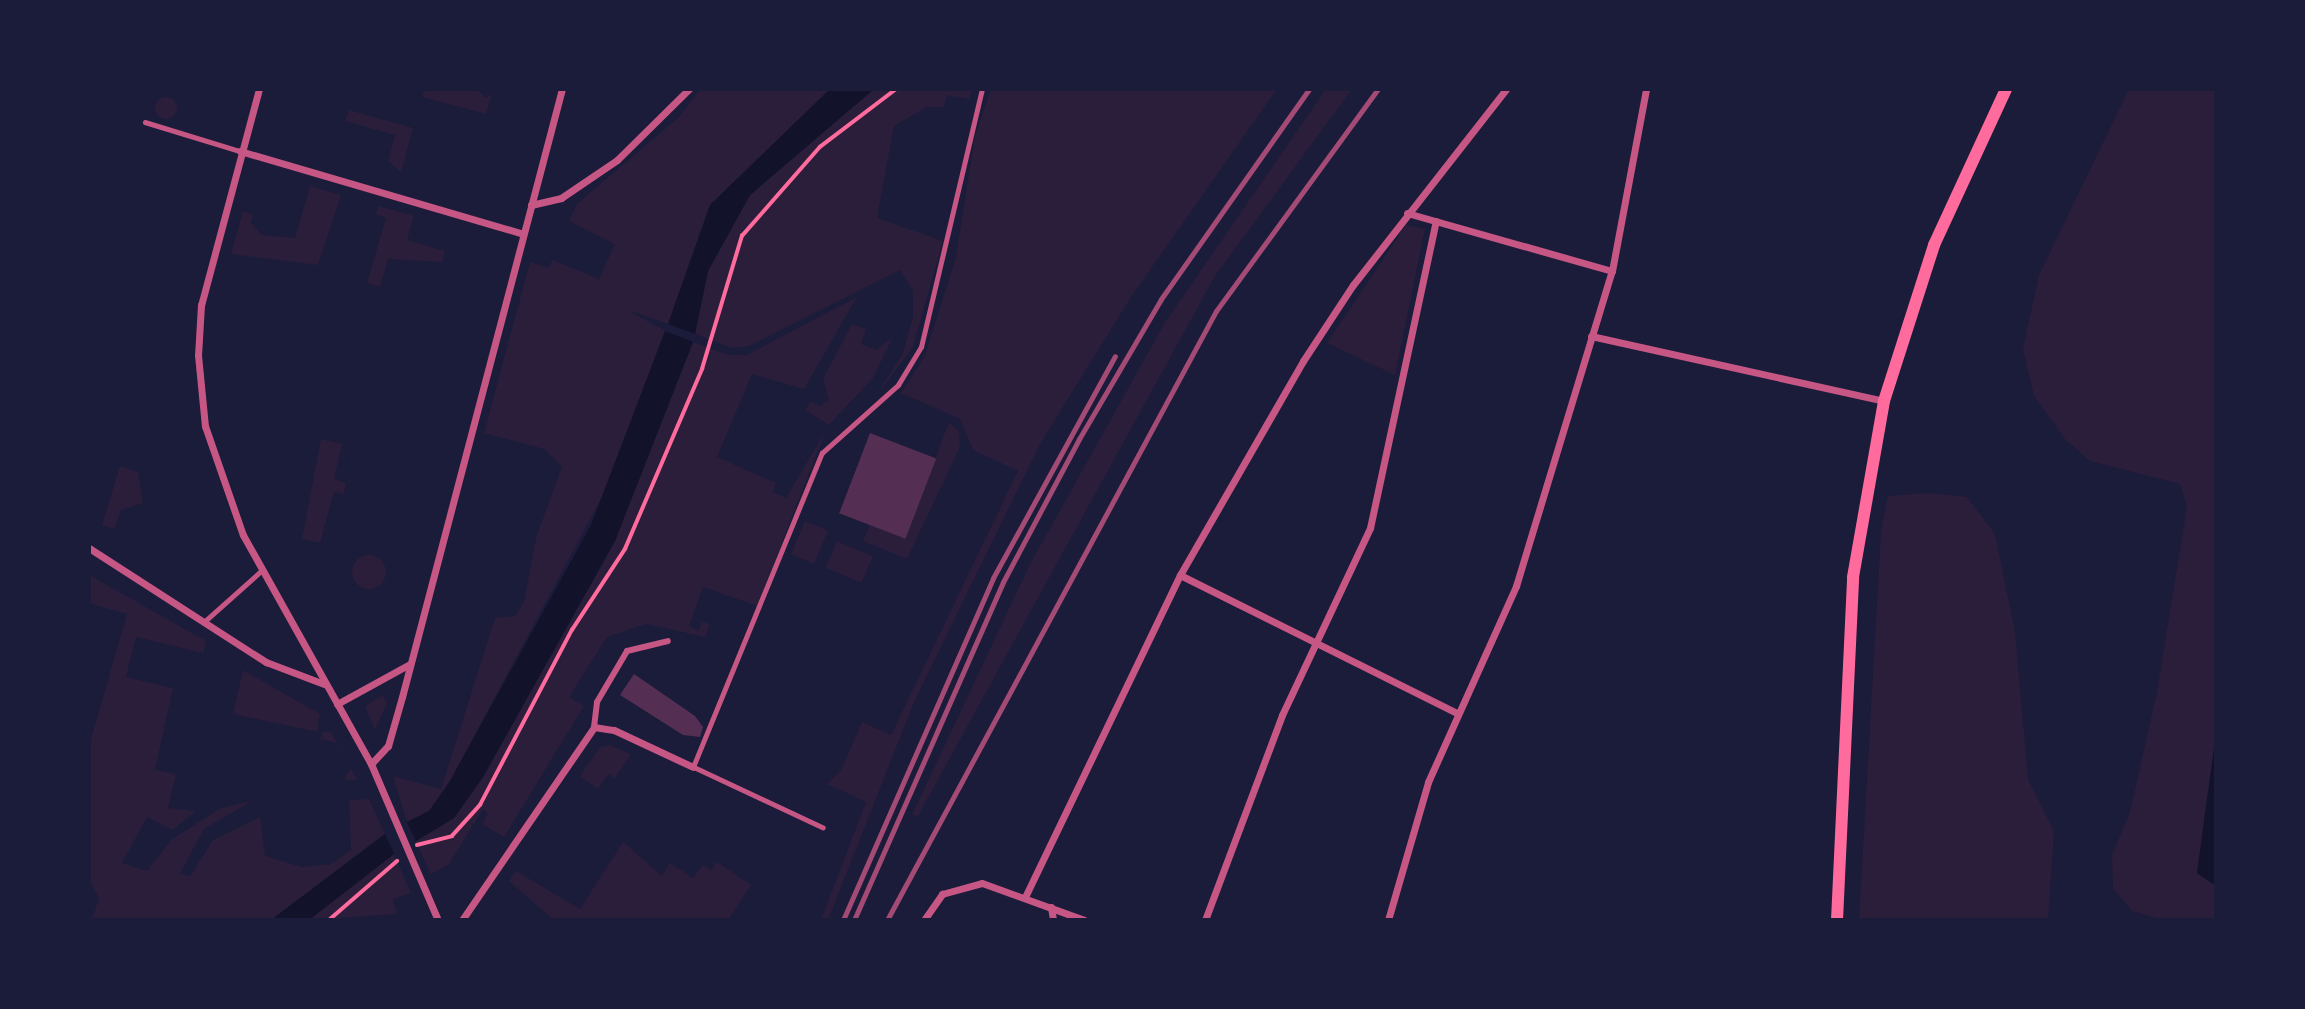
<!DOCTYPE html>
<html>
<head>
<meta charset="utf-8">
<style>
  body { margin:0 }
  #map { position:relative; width:2305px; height:1009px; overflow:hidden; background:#1b1b3a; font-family:Ubuntu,sans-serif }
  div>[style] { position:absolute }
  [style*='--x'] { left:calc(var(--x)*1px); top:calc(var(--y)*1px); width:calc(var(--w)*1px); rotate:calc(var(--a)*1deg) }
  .green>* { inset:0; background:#2a1e3b; transform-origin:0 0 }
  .round { border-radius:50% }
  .water>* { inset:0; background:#12122b }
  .building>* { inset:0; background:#542f53; transform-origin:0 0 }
  .path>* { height:3.5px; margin:-1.75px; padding:0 1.75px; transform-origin:1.75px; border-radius:1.75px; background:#ff6b9d }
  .service>* { height:4.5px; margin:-2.25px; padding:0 2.25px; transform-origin:2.25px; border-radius:2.25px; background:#c65784 }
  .pedestrian>* { height:6px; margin:-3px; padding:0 3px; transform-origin:3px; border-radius:3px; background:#c65784 }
  .minor>* { height:7px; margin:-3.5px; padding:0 3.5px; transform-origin:3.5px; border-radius:3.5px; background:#c65784 }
  .primary>* { height:12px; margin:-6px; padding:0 6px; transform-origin:6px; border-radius:6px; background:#ff6b9d }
  .rail>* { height:5px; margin:-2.5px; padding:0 2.5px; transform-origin:2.5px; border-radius:2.5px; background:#a44b75 }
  span { translate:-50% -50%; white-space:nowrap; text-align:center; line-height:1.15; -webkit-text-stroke:5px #1b1b3a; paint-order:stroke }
  .frame { position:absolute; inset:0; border:91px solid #1b1b3a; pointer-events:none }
</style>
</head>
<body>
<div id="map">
  <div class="green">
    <i style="clip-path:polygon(425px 89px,477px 89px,485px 98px,492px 94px,486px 114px,422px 97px)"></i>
    <i style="clip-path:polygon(701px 89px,830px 89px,710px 205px,668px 324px,628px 310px,665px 331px,611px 480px,450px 781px,429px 811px,407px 822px,393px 776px,441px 789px,495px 618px,515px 616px,524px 602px,536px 538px,562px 466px,544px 449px,484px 433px,530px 262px,549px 268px,552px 260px,599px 279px,615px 244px,569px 221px,577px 204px,678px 118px)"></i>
    <i style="clip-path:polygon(874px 89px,973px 89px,969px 99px,947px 95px,944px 107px,927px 107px,894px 126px,877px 218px,943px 241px,913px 347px,874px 399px,903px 353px,913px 317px,913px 291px,900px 270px,749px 346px,731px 348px,695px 334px,708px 271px,750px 195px)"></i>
    <i style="clip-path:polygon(991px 89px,1277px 89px,1131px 297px,1040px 444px,915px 700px,828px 920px,821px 920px,866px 802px,827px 784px,841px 770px,862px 722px,891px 735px,1018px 471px,973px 450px,960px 419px,901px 393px,925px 355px,956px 257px,975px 136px)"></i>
    <i style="clip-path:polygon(1326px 89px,1352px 89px,1215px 276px,918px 816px,912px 815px,1029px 566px,1164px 324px)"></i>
    <i style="clip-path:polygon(2129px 89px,2216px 89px,2216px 734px,2197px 873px,2216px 886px,2216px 920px,2163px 920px,2132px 911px,2113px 888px,2112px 855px,2130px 812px,2157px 692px,2187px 506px,2180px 484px,2090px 461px,2065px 439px,2034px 396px,2023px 349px,2039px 275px)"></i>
    <i class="round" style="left:155px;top:97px;width:22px;height:22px"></i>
    <i style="clip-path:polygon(349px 110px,413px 128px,401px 172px,388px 161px,395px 135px,345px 121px)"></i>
    <i style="clip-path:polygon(310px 186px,341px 195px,318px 265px,231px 254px,243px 211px,253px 215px,251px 223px,262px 235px,295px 238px)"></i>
    <i style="clip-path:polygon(379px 206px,414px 216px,407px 240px,445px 251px,442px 262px,388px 259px,380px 287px,367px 283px,386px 218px,376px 214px)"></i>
    <i style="clip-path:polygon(1406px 225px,1425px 229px,1395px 375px,1327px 343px)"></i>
    <i style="clip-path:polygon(857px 297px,804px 389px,752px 374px,717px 457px,776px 483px,773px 492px,786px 498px,826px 430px,757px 606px,703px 587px,689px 626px,698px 631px,702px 622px,710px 624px,705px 637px,646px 624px,607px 637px,569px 697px,584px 706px,504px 837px,482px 824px,488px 814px,483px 809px,449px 864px,431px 874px,416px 841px,454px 818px,483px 777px,615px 541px,693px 342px,728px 355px,747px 355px)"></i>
    <i style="clip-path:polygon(852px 324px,866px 329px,861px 344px,876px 350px,893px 337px,873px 378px,829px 425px,805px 410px,811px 401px,820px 406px,829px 400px,823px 379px)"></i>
    <i style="clip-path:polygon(949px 422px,959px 431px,960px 447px,907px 559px,863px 541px,870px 525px,905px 538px)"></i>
    <i style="clip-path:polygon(321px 439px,342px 444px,334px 479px,346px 483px,344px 494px,334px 492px,320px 543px,302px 539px)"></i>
    <i style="clip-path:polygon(120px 466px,138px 472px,143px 503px,121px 510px,114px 529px,102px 525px)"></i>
    <i style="clip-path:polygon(1928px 493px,1967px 497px,1995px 534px,2015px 632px,2028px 779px,2054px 831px,2048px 920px,1859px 920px,1881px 532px,1888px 496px)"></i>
    <i style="left:805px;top:521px;width:25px;height:36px;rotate:23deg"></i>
    <i style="left:837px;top:541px;width:39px;height:29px;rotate:23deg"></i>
    <i class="round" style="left:352px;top:555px;width:34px;height:34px"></i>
    <i style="clip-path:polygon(89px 575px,206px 641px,203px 653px,136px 637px,126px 677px,173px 688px,155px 770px,176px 774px,168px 808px,196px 811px,172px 830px,147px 817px,122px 863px,147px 871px,171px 840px,221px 808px,252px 801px,204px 829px,180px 874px,190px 876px,213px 840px,260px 817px,265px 856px,302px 867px,331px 864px,351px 850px,349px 800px,369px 799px,385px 834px,271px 920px,92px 920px,99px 898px,89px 879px,89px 746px,127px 614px,89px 603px)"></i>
    <i style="clip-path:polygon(243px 670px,320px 714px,317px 732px,233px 714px)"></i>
    <i style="clip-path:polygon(383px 695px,387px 703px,375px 730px,365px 706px)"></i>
    <i style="clip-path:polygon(323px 731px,331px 732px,357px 780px,344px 780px,351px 768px,335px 742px,320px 739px)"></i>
    <i style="clip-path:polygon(609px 745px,631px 754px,615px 778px,608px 774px,598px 789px,580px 776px,600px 747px)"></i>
    <i style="clip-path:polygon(623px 842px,662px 876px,670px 863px,693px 878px,703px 865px,711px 870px,717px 862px,751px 885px,728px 920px,554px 920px,509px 881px,516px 871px,580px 909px)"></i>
    <i style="clip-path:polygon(394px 854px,411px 893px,393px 899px,397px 914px,309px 920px)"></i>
  </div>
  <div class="water">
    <i style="clip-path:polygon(830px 89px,874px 89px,750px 195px,708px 271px,695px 334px,668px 324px,710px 205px)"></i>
    <i style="clip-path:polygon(665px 331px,693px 342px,615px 541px,483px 777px,454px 818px,416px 841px,407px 822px,429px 811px,450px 781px,591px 525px)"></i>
    <i style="clip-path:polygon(2216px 734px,2216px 886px,2197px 873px)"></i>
    <i style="clip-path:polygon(385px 834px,394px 854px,309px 920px,271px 920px)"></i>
  </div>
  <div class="building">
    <i style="left:870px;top:433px;width:71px;height:86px;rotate:21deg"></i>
    <i style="clip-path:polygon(634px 674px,695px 716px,703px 727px,700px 737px,683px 735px,620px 695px)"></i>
  </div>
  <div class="path">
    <i style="--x:417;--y:845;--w:36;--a:-14"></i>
    <i style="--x:452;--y:836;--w:42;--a:-47.9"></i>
    <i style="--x:480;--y:805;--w:198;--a:-62.3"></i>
    <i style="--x:572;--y:630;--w:97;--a:-56.8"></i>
    <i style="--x:625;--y:549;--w:196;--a:-66.8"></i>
    <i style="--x:702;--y:369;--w:139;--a:-73.3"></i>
    <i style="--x:742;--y:236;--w:118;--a:-48.8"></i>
    <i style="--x:820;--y:147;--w:96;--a:-37.3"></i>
    <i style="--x:329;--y:920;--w:90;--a:-40.9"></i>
  </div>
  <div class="service">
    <i style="--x:145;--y:122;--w:99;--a:17"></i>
    <i style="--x:204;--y:622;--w:76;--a:-41.8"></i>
    <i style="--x:823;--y:828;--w:144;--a:-154.9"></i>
    <i style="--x:693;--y:767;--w:339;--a:-67.7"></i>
    <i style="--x:822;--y:453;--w:102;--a:-41.8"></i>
    <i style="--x:898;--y:385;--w:44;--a:-58.8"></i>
    <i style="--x:921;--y:347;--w:265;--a:-76.7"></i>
  </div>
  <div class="pedestrian">
    <i style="--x:594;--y:727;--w:25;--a:-83"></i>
    <i style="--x:597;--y:702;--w:59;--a:-59.5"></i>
    <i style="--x:627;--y:651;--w:42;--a:-13.7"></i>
  </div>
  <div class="minor">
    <i style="--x:259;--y:89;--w:224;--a:105"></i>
    <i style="--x:201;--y:305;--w:50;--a:93.4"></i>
    <i style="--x:198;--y:355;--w:71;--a:84.4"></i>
    <i style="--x:205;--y:426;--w:115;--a:70.8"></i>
    <i style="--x:243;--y:535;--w:262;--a:60.8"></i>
    <i style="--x:371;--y:764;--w:170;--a:66.8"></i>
    <i style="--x:240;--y:151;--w:295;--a:16.3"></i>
    <i style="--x:531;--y:205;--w:31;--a:-13"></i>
    <i style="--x:561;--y:198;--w:68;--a:-34.2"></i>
    <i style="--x:617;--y:160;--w:101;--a:-44.6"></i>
    <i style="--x:1407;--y:213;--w:213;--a:15.8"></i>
    <i style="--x:1591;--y:336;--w:300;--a:12.5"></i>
    <i style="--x:89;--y:548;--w:211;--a:32.8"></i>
    <i style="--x:266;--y:662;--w:62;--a:20.8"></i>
    <i style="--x:1180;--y:575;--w:309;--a:26.5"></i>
    <i style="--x:337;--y:704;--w:81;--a:-28.8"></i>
    <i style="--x:371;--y:764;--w:25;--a:-47"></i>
    <i style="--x:388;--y:746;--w:51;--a:-74.1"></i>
    <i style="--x:402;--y:697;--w:629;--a:-75.26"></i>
    <i style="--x:1025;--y:897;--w:357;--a:-64.3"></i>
    <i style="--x:1180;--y:575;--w:247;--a:-60.1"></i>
    <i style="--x:1303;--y:361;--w:91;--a:-56.7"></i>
    <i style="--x:1353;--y:285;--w:249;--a:-52"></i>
    <i style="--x:1051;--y:907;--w:13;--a:81"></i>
    <i style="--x:462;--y:920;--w:234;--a:-55.6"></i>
    <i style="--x:594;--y:727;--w:20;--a:9"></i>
    <i style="--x:614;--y:730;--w:87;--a:25.1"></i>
    <i style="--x:924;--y:920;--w:32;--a:-55"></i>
    <i style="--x:942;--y:894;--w:41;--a:-15.4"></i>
    <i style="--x:982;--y:883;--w:109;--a:19.9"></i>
    <i style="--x:1205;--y:920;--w:219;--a:-69.4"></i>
    <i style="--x:1282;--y:715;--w:207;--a:-64.8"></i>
    <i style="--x:1370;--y:528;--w:314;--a:-77.9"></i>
    <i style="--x:1388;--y:920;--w:144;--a:-73.8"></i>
    <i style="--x:1428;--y:782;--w:215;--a:-65.8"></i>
    <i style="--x:1516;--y:586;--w:329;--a:-73.1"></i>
    <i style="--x:1612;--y:271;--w:185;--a:-79.4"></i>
  </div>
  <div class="primary">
    <i style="--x:1837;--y:920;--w:343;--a:-87.3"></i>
    <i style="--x:1853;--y:577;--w:179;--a:-80"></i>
    <i style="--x:1884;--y:401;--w:164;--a:-72.2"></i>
    <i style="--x:1934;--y:245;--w:172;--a:-65.2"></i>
  </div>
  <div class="rail">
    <i style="--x:843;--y:920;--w:373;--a:-66.3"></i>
    <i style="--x:993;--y:578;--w:253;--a:-61.2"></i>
    <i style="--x:854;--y:920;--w:369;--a:-66.2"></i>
    <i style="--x:1003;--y:582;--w:162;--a:-62"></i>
    <i style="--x:1079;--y:439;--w:162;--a:-59.6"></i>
    <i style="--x:1161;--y:299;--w:257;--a:-54.8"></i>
    <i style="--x:887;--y:920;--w:692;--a:-61.62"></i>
    <i style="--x:1216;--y:311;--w:275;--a:-53.9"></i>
  </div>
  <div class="frame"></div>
</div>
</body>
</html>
